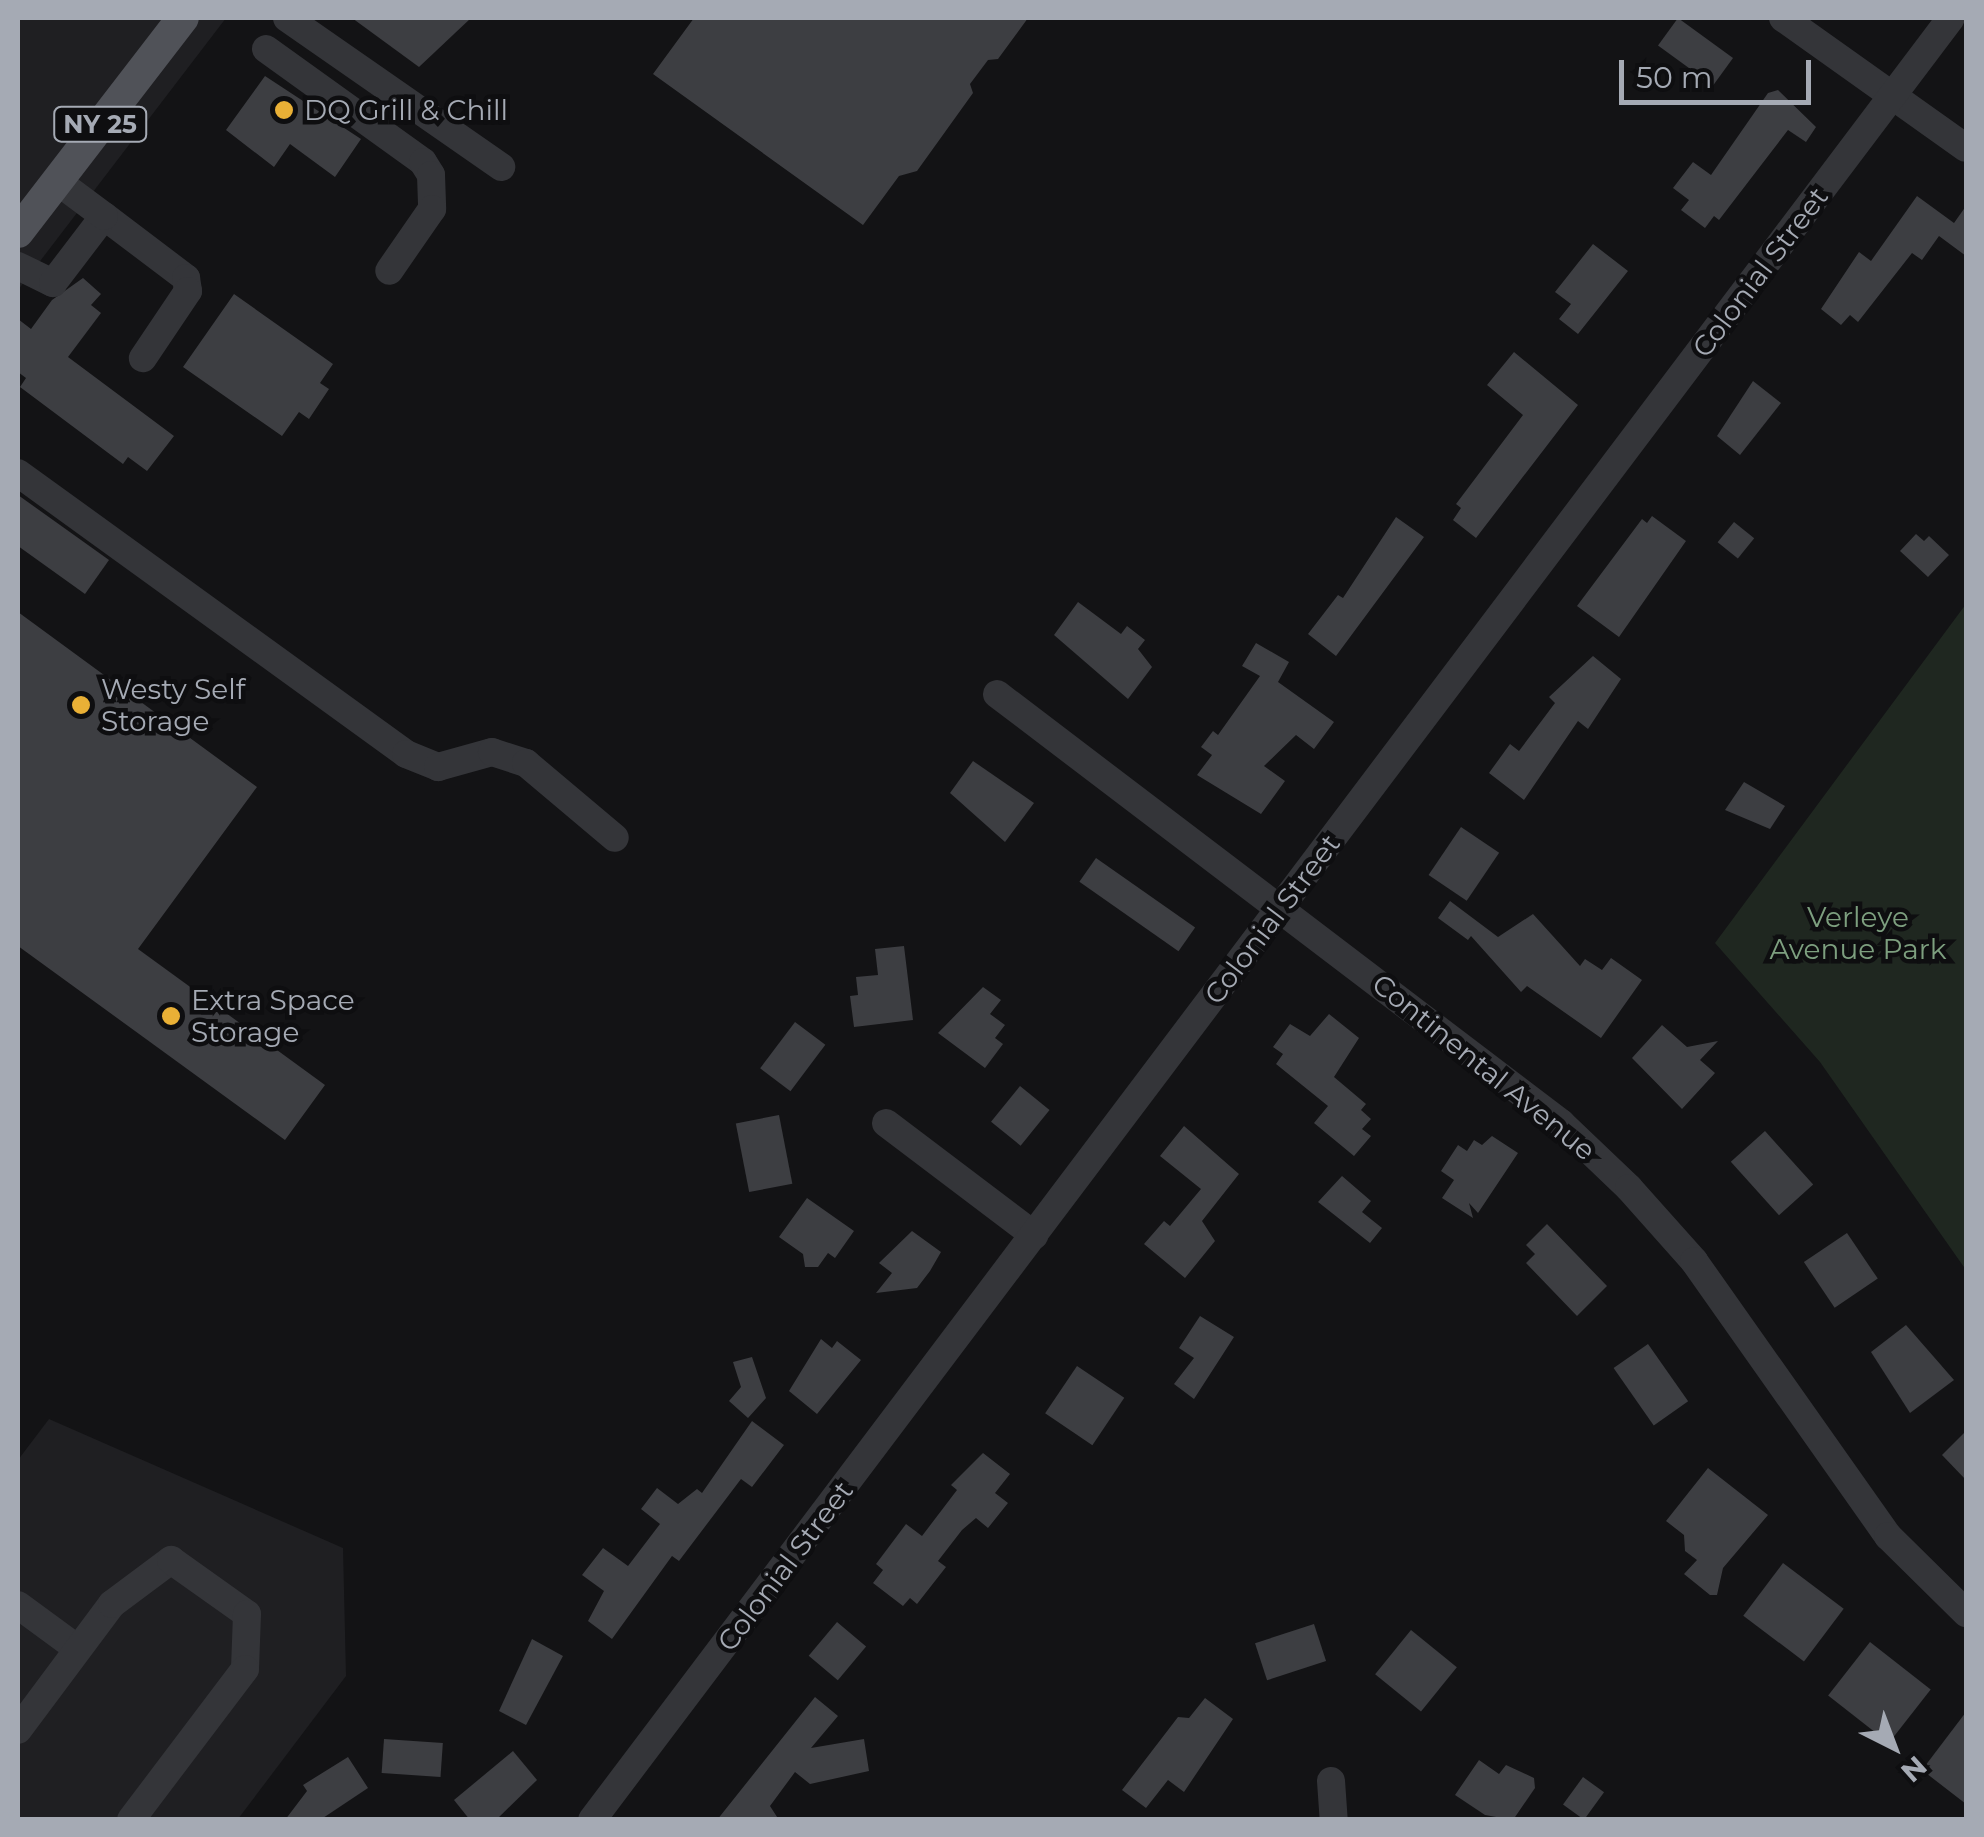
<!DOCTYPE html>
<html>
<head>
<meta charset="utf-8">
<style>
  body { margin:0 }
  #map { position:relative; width:1984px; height:1837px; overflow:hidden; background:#131315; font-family:Montserrat,sans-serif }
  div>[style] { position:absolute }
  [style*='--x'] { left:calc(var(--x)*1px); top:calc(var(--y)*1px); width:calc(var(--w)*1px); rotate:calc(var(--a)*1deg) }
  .built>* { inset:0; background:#1f1f22 }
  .green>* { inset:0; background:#1f2720 }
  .building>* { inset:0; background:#3d3e42; transform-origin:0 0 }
  .minor>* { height:28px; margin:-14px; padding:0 14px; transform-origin:14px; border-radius:14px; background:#343539 }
  .major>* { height:32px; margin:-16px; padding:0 16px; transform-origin:16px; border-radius:16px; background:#505258 }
  .dots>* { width:28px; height:28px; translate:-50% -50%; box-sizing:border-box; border:5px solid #0e0e10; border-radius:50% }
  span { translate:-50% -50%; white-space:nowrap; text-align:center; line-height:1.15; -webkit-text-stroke:9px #0e0e10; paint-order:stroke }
  .shield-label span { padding:2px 8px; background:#0e0e10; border:2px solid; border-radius:8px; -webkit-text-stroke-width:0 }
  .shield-label { font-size:25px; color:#a5aab4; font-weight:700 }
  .poi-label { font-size:28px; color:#a5aab4 }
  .left { translate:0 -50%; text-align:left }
  .street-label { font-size:28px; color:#a5aab4 }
  .park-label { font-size:28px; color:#7d9f7f }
  .frame { position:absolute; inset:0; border:20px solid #a5aab4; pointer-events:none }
  .north { position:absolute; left:1844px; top:1697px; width:100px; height:100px; -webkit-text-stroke:8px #0e0e10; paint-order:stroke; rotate:138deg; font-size:28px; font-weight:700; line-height:40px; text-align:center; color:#a5aab4 }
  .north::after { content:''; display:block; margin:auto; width:35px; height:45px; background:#a5aab4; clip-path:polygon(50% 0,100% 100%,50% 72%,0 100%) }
  .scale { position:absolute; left:1619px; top:60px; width:192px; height:45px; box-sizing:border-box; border:5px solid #a5aab4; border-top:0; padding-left:12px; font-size:30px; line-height:35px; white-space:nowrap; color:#a5aab4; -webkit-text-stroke:8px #0e0e10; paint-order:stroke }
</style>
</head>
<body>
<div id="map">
  <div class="built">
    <i style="clip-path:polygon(18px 18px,226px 18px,18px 290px)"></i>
    <i style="clip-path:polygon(49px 1419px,343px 1548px,346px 1676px,238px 1819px,18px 1819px,18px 1460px)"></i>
  </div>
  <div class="green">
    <i style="clip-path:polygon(1966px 604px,1966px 1270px,1820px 1062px,1715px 943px)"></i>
  </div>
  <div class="building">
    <i style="clip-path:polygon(352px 18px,471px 18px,419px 67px)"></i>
    <i style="clip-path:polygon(694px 18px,1028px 18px,998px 59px,988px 60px,970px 84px,973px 93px,917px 171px,899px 176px,863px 225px,653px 74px)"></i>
    <i style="left:1678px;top:18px;width:68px;height:34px;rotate:36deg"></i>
    <i style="clip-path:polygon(265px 76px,361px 139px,335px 177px,290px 144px,274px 167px,226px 130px)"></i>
    <i style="clip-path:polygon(1778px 90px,1816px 127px,1806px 142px,1788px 130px,1719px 220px,1714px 216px,1705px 228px,1681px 210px,1689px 200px,1673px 188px,1693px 162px,1711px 175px,1768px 93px)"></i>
    <i style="clip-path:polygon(1917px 196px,1954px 223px,1966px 206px,1966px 256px,1939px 236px,1922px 260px,1912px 253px,1858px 322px,1850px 315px,1841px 325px,1821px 309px,1859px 252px,1871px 261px)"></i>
    <i style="clip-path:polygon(1593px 244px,1628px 271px,1578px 334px,1559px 319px,1571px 304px,1555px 292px)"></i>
    <i style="clip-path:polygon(83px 278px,101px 294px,91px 305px,101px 313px,68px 357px,174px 436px,147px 471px,128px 457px,123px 464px,20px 387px,26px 378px,18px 372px,18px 319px,31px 329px,52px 300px)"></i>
    <i style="clip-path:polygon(234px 294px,333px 364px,320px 383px,329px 389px,309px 419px,299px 412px,282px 436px,183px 367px)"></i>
    <i style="clip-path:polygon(1514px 352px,1578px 405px,1476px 538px,1453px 520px,1461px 508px,1456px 504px,1523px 415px,1487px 385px)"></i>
    <i style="clip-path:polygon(1753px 381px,1781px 403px,1740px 455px,1717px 436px)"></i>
    <i style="clip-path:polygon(18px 495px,109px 560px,85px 594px,18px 546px)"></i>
    <i style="clip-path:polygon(1652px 516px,1686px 541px,1619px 637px,1577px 606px,1642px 519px,1647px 523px)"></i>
    <i style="clip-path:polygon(1396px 517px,1424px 537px,1336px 656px,1308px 634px,1338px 595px,1343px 598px)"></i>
    <i style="left:1734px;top:522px;width:26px;height:26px;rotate:39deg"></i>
    <i style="clip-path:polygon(1916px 534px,1924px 541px,1929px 536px,1949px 555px,1928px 577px,1900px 551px)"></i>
    <i style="clip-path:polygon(1078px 602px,1121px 634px,1127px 626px,1145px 640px,1138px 649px,1152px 667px,1128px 699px,1054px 635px)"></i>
    <i style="clip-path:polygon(18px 612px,257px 787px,138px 949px,325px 1085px,285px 1140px,18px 946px)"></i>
    <i style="clip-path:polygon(1256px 643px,1289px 662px,1278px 682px,1334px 722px,1314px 749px,1296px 735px,1264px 766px,1285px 781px,1261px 814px,1197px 775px,1212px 755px,1201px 747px,1213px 731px,1218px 735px,1260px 676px,1242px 666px)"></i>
    <i style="clip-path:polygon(1593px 656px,1621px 679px,1588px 729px,1578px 721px,1524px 800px,1489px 773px,1510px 744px,1519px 751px,1555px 703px,1549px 697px)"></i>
    <i style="clip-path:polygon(973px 761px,1034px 803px,1005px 842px,950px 793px)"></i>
    <i style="clip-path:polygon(1744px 782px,1785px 806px,1770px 829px,1725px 810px)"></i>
    <i style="left:1461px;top:827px;width:46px;height:58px;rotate:34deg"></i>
    <i style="left:1096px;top:858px;width:121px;height:29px;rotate:35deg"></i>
    <i style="clip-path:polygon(1450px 901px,1498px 937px,1533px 914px,1580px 966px,1585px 959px,1602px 970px,1611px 958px,1642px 980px,1601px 1038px,1527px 986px,1521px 992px,1471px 936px,1468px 940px,1438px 918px)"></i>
    <i style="clip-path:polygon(904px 946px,913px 1020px,854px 1027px,850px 996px,858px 995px,856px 977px,878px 975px,875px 949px)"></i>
    <i style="clip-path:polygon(983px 987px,1001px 1000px,990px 1014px,1005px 1025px,995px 1038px,1003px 1044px,985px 1068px,938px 1033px)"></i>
    <i style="clip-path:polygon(1329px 1014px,1359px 1038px,1334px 1077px,1366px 1104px,1361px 1110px,1371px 1119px,1362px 1129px,1371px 1136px,1354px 1156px,1314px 1123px,1328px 1106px,1276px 1064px,1283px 1054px,1273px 1047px,1290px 1024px,1310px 1036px)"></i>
    <i style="left:795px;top:1022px;width:38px;height:58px;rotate:37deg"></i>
    <i style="clip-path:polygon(1662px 1025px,1687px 1047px,1718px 1041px,1700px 1060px,1715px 1073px,1682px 1109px,1632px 1058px)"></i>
    <i style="left:1020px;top:1086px;width:38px;height:46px;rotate:39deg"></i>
    <i style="left:779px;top:1115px;width:70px;height:44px;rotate:79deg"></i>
    <i style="clip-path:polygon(1184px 1126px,1239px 1174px,1202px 1221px,1215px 1241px,1185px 1278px,1144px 1244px,1164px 1221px,1170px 1226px,1201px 1189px,1160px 1156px)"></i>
    <i style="left:1765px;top:1131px;width:72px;height:46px;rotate:48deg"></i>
    <i style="clip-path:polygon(1492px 1136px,1518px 1153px,1478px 1213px,1469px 1203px,1473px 1218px,1442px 1198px,1454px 1180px,1441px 1171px,1458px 1145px,1467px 1151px,1474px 1140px,1482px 1145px)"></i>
    <i style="clip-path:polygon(1342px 1176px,1371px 1201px,1362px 1212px,1382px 1228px,1370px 1243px,1318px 1202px)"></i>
    <i style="clip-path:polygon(807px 1198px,854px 1231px,835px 1258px,828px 1253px,818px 1267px,805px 1267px,803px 1254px,779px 1237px)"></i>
    <i style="clip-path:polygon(1547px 1224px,1607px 1286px,1577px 1316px,1526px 1263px,1535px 1254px,1526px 1245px)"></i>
    <i style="clip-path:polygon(912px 1231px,941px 1252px,930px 1271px,917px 1288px,876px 1293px,892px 1273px,879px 1263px)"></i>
    <i style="left:1847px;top:1233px;width:55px;height:52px;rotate:56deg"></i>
    <i style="clip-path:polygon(1200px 1316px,1234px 1337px,1194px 1399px,1174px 1384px,1194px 1358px,1179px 1348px)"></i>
    <i style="clip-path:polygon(1906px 1325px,1954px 1380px,1910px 1413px,1871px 1352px)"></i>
    <i style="clip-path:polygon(821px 1339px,832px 1348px,837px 1341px,861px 1360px,817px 1414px,789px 1391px)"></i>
    <i style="left:1648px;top:1344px;width:70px;height:42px;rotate:55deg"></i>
    <i style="clip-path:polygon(752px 1357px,766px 1398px,748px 1418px,729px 1401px,741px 1387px,733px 1362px)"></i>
    <i style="left:1077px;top:1366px;width:57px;height:57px;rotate:34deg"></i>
    <i style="clip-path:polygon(752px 1421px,784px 1445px,752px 1487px,741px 1479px,679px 1561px,672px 1556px,612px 1639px,588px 1621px,604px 1591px,582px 1575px,603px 1548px,628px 1566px,660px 1524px,641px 1509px,657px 1488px,678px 1504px,697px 1489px,702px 1493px)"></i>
    <i style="clip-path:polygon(1966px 1431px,1966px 1480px,1942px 1455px)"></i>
    <i style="clip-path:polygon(983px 1453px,1010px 1474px,995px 1493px,1008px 1503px,988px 1528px,976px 1518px,962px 1530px,938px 1561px,946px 1567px,917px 1604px,910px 1598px,903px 1606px,873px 1583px,883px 1570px,876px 1564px,906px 1524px,922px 1536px,957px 1490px,951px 1485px)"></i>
    <i style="clip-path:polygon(1708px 1468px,1768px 1515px,1723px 1568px,1717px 1595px,1710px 1595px,1684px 1574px,1697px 1560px,1685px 1551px,1684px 1535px,1666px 1521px)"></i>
    <i style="left:1783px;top:1563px;width:76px;height:66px;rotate:37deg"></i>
    <i style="left:837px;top:1622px;width:38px;height:44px;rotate:40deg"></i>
    <i style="left:1314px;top:1624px;width:39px;height:62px;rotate:72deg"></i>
    <i style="left:1411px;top:1630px;width:59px;height:57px;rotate:39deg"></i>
    <i style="clip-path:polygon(532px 1639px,563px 1656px,526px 1725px,499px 1711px)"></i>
    <i style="left:1870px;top:1642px;width:77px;height:68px;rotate:38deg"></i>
    <i style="clip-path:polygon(815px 1697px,838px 1716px,811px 1748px,864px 1739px,869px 1771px,810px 1784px,795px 1772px,770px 1806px,779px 1820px,717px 1820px)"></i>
    <i style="clip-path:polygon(1205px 1698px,1233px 1719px,1184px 1792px,1168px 1780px,1146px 1808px,1122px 1790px,1178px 1717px,1189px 1718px)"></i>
    <i style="clip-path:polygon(1966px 1712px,1966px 1804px,1922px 1770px)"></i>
    <i style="left:384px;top:1739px;width:59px;height:34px;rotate:4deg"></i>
    <i style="clip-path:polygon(513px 1751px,537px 1780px,496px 1820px,470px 1820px,454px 1800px)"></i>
    <i style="clip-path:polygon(348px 1757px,368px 1788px,320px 1820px,285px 1820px,307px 1791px,303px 1785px)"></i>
    <i style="clip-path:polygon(1479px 1760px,1499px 1774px,1506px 1765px,1534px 1778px,1535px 1788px,1513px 1820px,1485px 1815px,1455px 1795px)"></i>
    <i style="left:1583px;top:1777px;width:26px;height:34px;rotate:36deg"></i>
  </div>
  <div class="minor">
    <i style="--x:287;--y:18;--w:261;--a:34.8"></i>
    <i style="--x:1783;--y:18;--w:224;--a:35.4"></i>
    <i style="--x:266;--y:49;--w:193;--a:35.7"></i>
    <i style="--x:423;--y:162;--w:15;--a:58"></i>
    <i style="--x:431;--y:175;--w:34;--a:88"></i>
    <i style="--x:432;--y:209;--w:75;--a:124.7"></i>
    <i style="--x:104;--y:216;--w:103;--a:37.1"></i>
    <i style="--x:186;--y:278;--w:13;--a:81"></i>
    <i style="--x:188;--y:291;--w:81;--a:123.9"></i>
    <i style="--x:18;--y:266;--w:39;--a:26"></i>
    <i style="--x:53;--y:283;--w:84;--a:-52.7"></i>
    <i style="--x:104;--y:216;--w:59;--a:-143.3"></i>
    <i style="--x:18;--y:473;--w:479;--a:35.9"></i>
    <i style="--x:406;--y:754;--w:35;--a:22"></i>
    <i style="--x:438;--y:767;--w:56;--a:-15.5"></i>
    <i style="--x:492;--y:752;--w:36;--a:18"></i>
    <i style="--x:526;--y:763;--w:116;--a:40.1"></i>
    <i style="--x:997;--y:694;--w:709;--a:37.26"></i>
    <i style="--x:1561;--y:1123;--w:94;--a:43.7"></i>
    <i style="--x:1629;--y:1188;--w:98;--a:48.3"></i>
    <i style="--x:1694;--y:1261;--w:337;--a:54.8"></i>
    <i style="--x:1888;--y:1536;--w:110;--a:44.6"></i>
    <i style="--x:886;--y:1123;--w:186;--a:37.1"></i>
    <i style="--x:18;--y:1605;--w:74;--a:36.3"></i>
    <i style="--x:18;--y:1730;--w:157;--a:-53.3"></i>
    <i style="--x:112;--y:1604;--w:74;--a:-36.7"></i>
    <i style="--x:171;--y:1560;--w:93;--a:35.4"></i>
    <i style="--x:247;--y:1614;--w:55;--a:92.1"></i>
    <i style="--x:245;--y:1669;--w:189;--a:127.1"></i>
    <i style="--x:1331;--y:1781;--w:39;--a:86"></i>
    <i style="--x:592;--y:1820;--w:2257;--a:-52.98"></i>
  </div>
  <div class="major">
    <i style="--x:18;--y:232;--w:270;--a:-52.4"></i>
  </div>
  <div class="dots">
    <i style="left:284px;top:110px;background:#e9b036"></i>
    <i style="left:81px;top:705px;background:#e9b036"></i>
    <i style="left:171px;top:1016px;background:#e9b036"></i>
  </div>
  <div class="shield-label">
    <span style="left:100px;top:124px">NY 25</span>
  </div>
  <div class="poi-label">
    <span class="left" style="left:304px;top:110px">DQ Grill &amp; Chill</span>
    <span class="left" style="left:101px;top:705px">Westy Self<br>Storage</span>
    <span class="left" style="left:191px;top:1016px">Extra Space<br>Storage</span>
  </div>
  <div class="street-label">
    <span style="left:1760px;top:272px;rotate:-53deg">Colonial Street</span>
    <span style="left:1272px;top:919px;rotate:-53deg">Colonial Street</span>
    <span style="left:1484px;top:1067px;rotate:39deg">Continental Avenue</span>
    <span style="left:785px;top:1566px;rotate:-53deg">Colonial Street</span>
  </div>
  <div class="park-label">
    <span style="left:1858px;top:933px">Verleye<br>Avenue Park</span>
  </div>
  <div class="frame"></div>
  <div class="north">N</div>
  <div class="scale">50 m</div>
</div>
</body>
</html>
